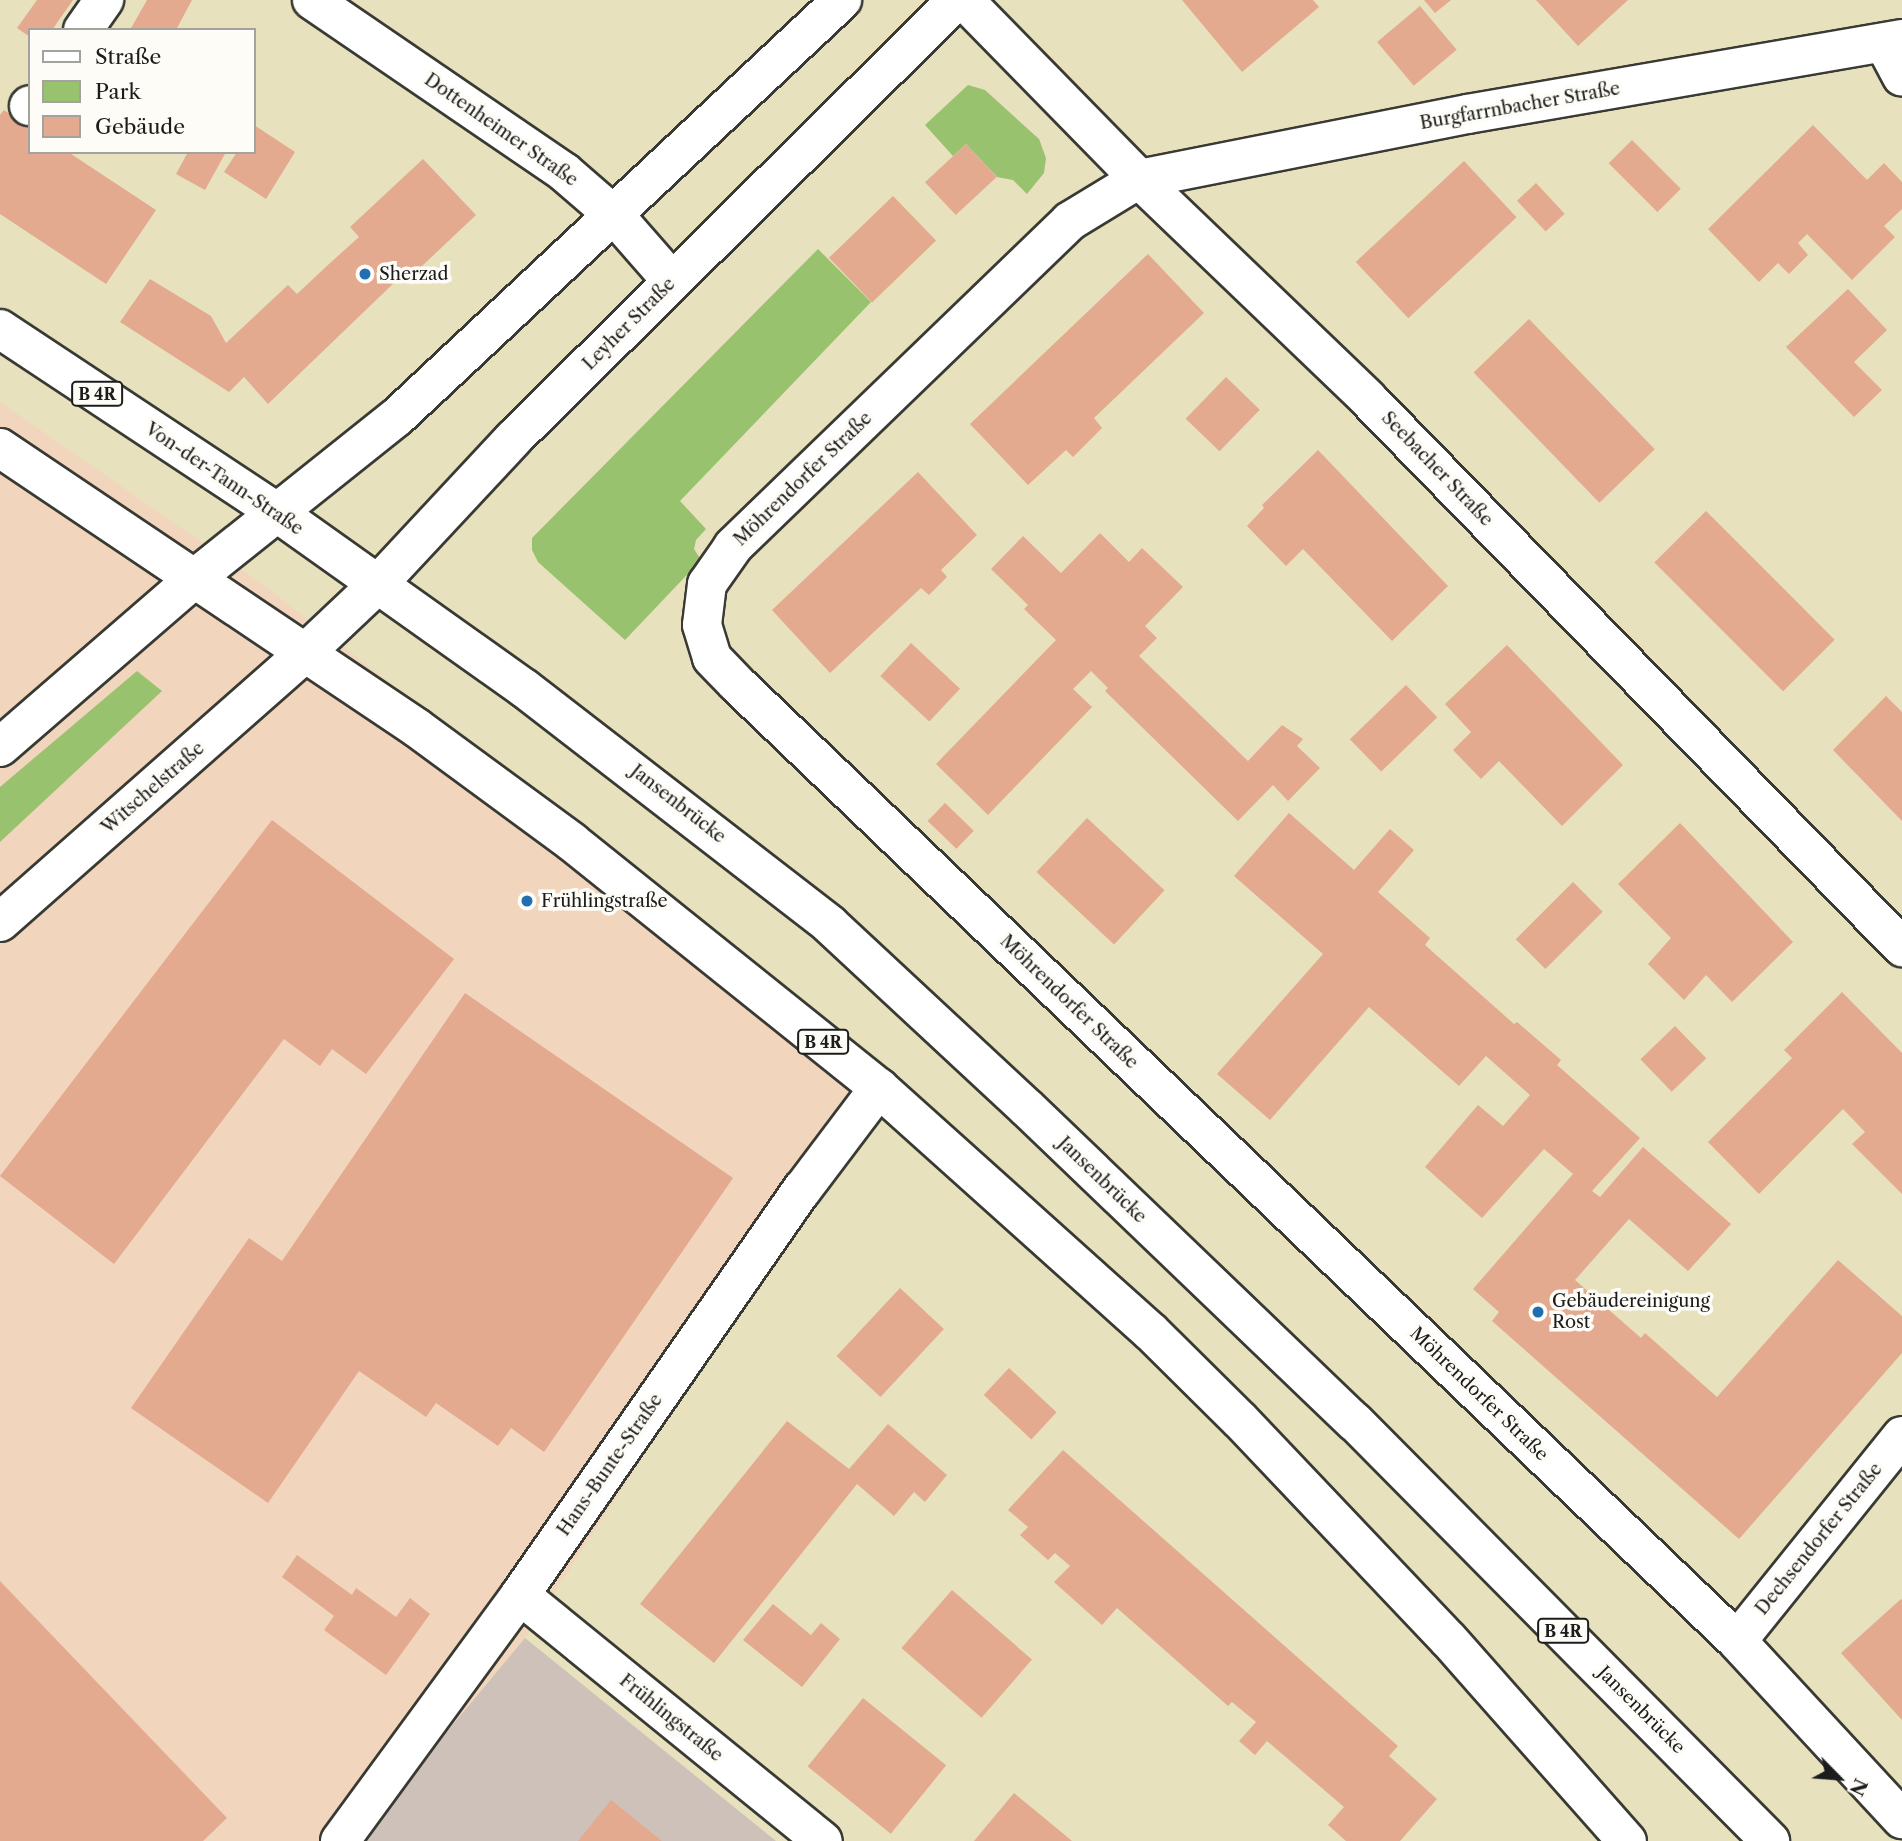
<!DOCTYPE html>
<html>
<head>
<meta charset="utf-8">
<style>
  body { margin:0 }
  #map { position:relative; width:1902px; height:1841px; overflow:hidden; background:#e7e1bd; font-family:"Libre Caslon Text",serif }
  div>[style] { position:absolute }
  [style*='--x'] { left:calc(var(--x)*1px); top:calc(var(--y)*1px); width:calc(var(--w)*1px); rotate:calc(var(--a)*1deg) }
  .built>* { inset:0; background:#f1d5bd }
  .industrial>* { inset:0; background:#cec1ba }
  .green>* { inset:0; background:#98c26e }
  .building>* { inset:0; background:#e3aa8f; transform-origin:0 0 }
  .roads { filter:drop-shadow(2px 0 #3a3a34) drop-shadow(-2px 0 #3a3a34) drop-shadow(0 2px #3a3a34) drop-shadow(0 -2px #3a3a34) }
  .minor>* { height:38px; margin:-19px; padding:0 19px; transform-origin:19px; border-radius:19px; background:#fff }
  .major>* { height:38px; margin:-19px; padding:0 19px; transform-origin:19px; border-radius:19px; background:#fff }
  .dots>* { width:19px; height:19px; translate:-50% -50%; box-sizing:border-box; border:4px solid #fdfcf7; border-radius:50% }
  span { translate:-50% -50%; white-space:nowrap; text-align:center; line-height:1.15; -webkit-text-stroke:7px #fdfcf7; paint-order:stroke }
  .shield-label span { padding:2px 5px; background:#fdfcf7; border:2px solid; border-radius:5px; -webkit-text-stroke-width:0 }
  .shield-label { font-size:16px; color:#1c1c1c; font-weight:700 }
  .street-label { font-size:18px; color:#1c1c1c }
  .poi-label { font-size:18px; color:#1c1c1c }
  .left { translate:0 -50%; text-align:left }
  .legend { position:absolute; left:28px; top:28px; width:228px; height:126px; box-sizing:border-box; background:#fdfcf7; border:2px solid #a3a29f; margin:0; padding:9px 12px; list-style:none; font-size:21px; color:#1c1c1c }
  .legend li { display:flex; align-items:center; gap:14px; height:35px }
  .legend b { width:35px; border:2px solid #a3a29f }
  .north { position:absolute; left:1804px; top:1743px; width:70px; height:70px; -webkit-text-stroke:5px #fdfcf7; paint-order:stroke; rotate:115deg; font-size:19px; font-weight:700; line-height:28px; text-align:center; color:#1c1c1c }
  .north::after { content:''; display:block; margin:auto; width:24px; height:32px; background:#1c1c1c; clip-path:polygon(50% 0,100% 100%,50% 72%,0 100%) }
</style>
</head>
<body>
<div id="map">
  <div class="built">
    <i style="clip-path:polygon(0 402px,266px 587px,892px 1073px,525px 1638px,356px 1841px,0 1841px)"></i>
  </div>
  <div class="industrial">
    <i style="clip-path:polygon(525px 1638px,776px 1841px,356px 1841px)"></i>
  </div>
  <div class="green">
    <i style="clip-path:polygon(968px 85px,985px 90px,1039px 139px,1046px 158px,1044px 173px,1027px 194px,1013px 180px,997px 177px,966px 144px,953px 156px,925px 125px)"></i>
    <i style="clip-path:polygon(818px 249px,871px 302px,680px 501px,706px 529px,696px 540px,694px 549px,701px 560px,625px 640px,538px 562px,532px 550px,532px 538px)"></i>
    <i style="clip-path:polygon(137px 671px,162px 691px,0 842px,0 787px)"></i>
  </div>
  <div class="building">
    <i style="clip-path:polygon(37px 0,73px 0,52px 30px,30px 30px,30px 37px,17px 28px)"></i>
    <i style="clip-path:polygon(147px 0,192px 0,176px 30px,130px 30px)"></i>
    <i style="clip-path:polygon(1182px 0,1313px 0,1319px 7px,1242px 72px)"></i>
    <i style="clip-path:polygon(1424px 0,1451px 0,1435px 13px)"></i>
    <i style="clip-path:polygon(1536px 0,1628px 0,1578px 46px)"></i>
    <i style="left:1420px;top:6px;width:57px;height:56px;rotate:50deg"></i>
    <i style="clip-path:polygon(4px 110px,30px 127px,30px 152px,68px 152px,156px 210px,106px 284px,0 214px,0 115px)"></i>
    <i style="clip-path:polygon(254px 125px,295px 152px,266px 199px,224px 172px,237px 152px,254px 152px)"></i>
    <i style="clip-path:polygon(1813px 125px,1867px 180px,1884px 163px,1902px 182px,1902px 209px,1884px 226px,1895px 237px,1852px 280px,1807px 234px,1798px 243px,1808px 255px,1789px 274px,1778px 263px,1759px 282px,1708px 229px)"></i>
    <i style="left:1632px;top:140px;width:69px;height:33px;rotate:45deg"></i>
    <i style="left:966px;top:144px;width:45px;height:56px;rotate:47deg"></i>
    <i style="clip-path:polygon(188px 152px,226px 152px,205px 190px,176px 174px)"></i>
    <i style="clip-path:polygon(423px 159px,476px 215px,403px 284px,398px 279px,268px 404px,244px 377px,229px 392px,120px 322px,150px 279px,211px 316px,226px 343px,288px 285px,297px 294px,329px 264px,359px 237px,350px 227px)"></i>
    <i style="left:1464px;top:161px;width:77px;height:148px;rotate:47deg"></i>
    <i style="left:1536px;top:183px;width:42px;height:26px;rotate:47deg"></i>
    <i style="left:893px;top:196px;width:62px;height:89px;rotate:46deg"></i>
    <i style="clip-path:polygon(1148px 254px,1204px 313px,1094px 418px,1102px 428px,1073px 457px,1066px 450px,1028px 485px,970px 424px)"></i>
    <i style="clip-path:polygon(1848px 289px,1887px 330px,1854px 362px,1882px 390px,1854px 417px,1786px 347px)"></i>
    <i style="left:1529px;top:319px;width:181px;height:77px;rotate:46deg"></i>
    <i style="left:1226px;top:377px;width:47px;height:58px;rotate:44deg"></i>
    <i style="clip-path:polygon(1318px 450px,1448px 586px,1392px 641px,1303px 549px,1286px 566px,1247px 526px,1264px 508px,1262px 505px)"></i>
    <i style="clip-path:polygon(918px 472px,977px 535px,941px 570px,947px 577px,929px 595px,921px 588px,830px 673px,772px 610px)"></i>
    <i style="left:1706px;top:511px;width:182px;height:73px;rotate:45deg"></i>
    <i style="clip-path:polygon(1100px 533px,1129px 562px,1142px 548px,1183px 587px,1145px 626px,1157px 638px,1139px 656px,1248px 761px,1282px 725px,1303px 739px,1297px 746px,1320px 768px,1288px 801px,1273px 785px,1238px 821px,1105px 691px,1108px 688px,1091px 671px,1073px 689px,1092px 707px,988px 815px,936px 764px,1056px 640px,1024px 609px,1028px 605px,991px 569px,1023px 536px,1061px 573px)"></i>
    <i style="left:911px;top:643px;width:67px;height:45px;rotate:43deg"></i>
    <i style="clip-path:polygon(1507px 645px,1623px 765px,1562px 826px,1499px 761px,1481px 779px,1453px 750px,1471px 732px,1445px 704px)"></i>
    <i style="left:1406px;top:685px;width:45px;height:78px;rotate:46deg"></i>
    <i style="clip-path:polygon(1886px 696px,1902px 712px,1902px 821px,1833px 750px)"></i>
    <i style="left:945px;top:803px;width:40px;height:25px;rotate:44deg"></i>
    <i style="clip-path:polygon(1289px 813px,1354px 870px,1390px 829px,1414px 850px,1378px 892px,1430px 938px,1425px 945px,1514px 1024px,1517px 1022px,1561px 1060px,1557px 1065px,1640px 1138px,1592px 1191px,1600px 1197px,1643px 1147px,1731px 1224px,1688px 1271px,1629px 1219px,1575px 1280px,1641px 1338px,1645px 1333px,1717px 1397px,1838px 1260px,1902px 1316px,1902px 1353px,1739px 1539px,1492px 1321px,1499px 1312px,1473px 1289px,1573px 1174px,1544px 1149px,1482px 1218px,1425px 1167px,1478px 1105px,1503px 1126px,1530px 1095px,1486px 1056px,1459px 1086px,1369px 1007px,1270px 1120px,1217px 1074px,1323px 954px,1234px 876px)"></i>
    <i style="left:1087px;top:818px;width:106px;height:74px;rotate:43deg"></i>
    <i style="clip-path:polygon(272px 820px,454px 959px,366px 1074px,332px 1049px,320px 1066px,284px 1039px,114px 1264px,0 1176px)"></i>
    <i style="clip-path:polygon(1680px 823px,1793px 942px,1732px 1002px,1706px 975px,1684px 1000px,1648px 964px,1671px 938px,1618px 884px)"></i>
    <i style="left:1573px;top:882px;width:42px;height:81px;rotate:45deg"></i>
    <i style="clip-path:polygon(1842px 992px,1902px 1053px,1902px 1194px,1852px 1144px,1865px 1132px,1843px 1109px,1759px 1194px,1708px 1142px,1792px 1058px,1784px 1050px)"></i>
    <i style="clip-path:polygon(465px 993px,733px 1178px,544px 1452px,511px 1428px,498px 1446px,436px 1403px,426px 1417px,359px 1371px,268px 1503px,131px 1408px,249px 1238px,282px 1261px)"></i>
    <i style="left:1675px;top:1026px;width:45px;height:48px;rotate:46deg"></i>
    <i style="left:900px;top:1288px;width:60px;height:93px;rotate:43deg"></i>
    <i style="left:1009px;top:1368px;width:65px;height:37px;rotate:43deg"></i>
    <i style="clip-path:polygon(787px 1421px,849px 1469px,888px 1424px,947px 1475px,925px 1502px,914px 1492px,894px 1516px,857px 1484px,714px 1663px,640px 1604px)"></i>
    <i style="clip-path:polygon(1063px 1450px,1398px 1746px,1389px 1756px,1437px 1799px,1400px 1841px,1346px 1841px,1328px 1825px,1344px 1807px,1267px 1741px,1255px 1755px,1239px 1741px,1256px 1722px,1232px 1702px,1228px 1706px,1117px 1608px,1102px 1625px,1054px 1582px,1070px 1566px,1055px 1553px,1048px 1560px,1031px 1545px,1020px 1535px,1028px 1527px,1008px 1510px)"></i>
    <i style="clip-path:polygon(297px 1555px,352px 1595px,356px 1588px,396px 1617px,410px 1598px,430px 1614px,386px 1675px,324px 1630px,334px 1616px,282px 1577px)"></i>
    <i style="clip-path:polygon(0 1581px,227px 1818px,203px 1841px,0 1841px)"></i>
    <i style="left:952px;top:1590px;width:106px;height:77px;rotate:41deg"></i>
    <i style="clip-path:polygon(1901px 1599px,1902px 1600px,1902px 1720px,1841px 1653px)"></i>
    <i style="clip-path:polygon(773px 1604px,811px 1635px,821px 1623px,840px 1639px,802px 1687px,743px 1640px)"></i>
    <i style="left:863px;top:1698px;width:107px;height:88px;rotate:39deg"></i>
    <i style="clip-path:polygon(1014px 1793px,1054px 1826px,1072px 1841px,974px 1841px)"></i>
    <i style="clip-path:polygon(611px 1800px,662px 1841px,578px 1841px)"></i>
  </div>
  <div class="roads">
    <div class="minor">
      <i style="--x:312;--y:0;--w:305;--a:34.3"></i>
      <i style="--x:564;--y:172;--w:67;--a:40.8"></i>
      <i style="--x:615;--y:216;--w:86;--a:48.8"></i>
      <i style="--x:964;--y:0;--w:250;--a:45.6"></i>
      <i style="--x:1139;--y:179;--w:316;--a:43.8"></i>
      <i style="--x:1367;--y:398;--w:767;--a:45.74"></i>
      <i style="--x:83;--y:30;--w:37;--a:-55"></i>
      <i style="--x:1902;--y:39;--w:441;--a:170.2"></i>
      <i style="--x:1467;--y:114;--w:334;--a:168.8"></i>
      <i style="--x:1139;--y:179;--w:81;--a:148.7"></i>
      <i style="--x:1070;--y:221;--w:469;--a:136"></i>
      <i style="--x:733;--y:547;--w:45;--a:125.1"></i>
      <i style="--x:707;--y:584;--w:41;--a:97"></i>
      <i style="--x:702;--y:625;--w:34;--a:73"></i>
      <i style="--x:712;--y:658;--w:36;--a:46"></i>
      <i style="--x:737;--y:684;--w:1384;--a:43.74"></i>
      <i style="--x:1737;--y:1641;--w:243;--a:47.2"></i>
      <i style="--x:1884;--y:43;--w:38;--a:62"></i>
      <i style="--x:29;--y:106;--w:1;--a:-45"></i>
      <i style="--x:0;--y:747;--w:258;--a:-40.9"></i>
      <i style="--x:0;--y:922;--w:407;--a:-41.4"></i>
      <i style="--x:520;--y:1595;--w:390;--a:39.1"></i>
      <i style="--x:1737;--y:1641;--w:263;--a:-51.2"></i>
      <i style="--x:340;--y:1841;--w:305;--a:-53.8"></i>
      <i style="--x:520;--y:1595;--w:494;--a:-55.2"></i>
      <i style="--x:802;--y:1190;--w:128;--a:-53"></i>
    </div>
    <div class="major">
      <i style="--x:0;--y:329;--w:335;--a:33.5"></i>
      <i style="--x:279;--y:514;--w:301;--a:35.4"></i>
      <i style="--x:524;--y:688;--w:386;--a:37.7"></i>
      <i style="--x:829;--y:924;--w:270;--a:42.9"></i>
      <i style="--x:1027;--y:1108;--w:454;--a:43.8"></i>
      <i style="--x:1355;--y:1422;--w:590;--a:45.27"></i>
      <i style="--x:0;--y:448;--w:502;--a:33.88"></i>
      <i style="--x:417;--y:728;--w:192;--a:36.3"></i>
      <i style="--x:572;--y:842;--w:393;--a:38.7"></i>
      <i style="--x:879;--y:1088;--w:365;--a:41.9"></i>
      <i style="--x:1151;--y:1332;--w:125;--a:44.7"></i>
      <i style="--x:1240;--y:1420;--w:302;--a:46.5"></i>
      <i style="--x:1448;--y:1639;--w:270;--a:48.5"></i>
      <i style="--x:195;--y:578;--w:258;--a:-38.6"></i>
      <i style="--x:397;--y:417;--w:610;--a:-43.14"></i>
      <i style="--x:305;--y:653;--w:100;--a:-43.4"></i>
      <i style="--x:378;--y:584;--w:198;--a:-47"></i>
      <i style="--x:513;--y:439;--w:624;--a:-44.68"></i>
    </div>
  </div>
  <div class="dots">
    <i style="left:365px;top:274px;background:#1f6fb2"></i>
    <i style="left:527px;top:901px;background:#1f6fb2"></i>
    <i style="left:1538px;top:1312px;background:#1f6fb2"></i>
  </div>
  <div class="shield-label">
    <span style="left:97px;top:394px">B 4R</span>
    <span style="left:823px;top:1042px">B 4R</span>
    <span style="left:1563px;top:1631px">B 4R</span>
  </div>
  <div class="street-label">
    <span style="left:1520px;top:106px;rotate:-10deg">Burgfarrnbacher Straße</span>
    <span style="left:501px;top:130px;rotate:35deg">Dottenheimer Straße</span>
    <span style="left:629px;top:324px;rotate:-45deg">Leyher Straße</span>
    <span style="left:1437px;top:469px;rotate:46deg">Seebacher Straße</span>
    <span style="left:224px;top:479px;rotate:34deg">Von-der-Tann-Straße</span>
    <span style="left:803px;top:479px;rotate:-44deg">Möhrendorfer Straße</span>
    <span style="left:153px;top:788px;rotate:-41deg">Witschelstraße</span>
    <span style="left:678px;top:804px;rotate:38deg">Jansenbrücke</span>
    <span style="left:1069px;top:1002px;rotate:44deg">Möhrendorfer Straße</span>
    <span style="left:1102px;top:1180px;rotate:44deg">Jansenbrücke</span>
    <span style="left:1479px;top:1394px;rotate:44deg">Möhrendorfer Straße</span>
    <span style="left:610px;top:1465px;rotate:-55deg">Hans-Bunte-Straße</span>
    <span style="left:1819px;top:1539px;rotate:-51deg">Dechsendorfer Straße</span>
    <span style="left:1641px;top:1710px;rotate:45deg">Jansenbrücke</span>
    <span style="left:671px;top:1718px;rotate:39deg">Frühlingstraße</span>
  </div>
  <div class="poi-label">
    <span class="left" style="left:379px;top:274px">Sherzad</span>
    <span class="left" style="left:541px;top:901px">Frühlingstraße</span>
    <span class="left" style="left:1552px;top:1312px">Gebäudereinigung<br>Rost</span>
  </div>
  <ul class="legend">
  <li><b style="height:9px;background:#fff"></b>Straße</li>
  <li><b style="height:19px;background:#98c26e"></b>Park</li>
  <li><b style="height:19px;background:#e3aa8f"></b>Gebäude</li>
  </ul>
  <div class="north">N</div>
</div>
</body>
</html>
